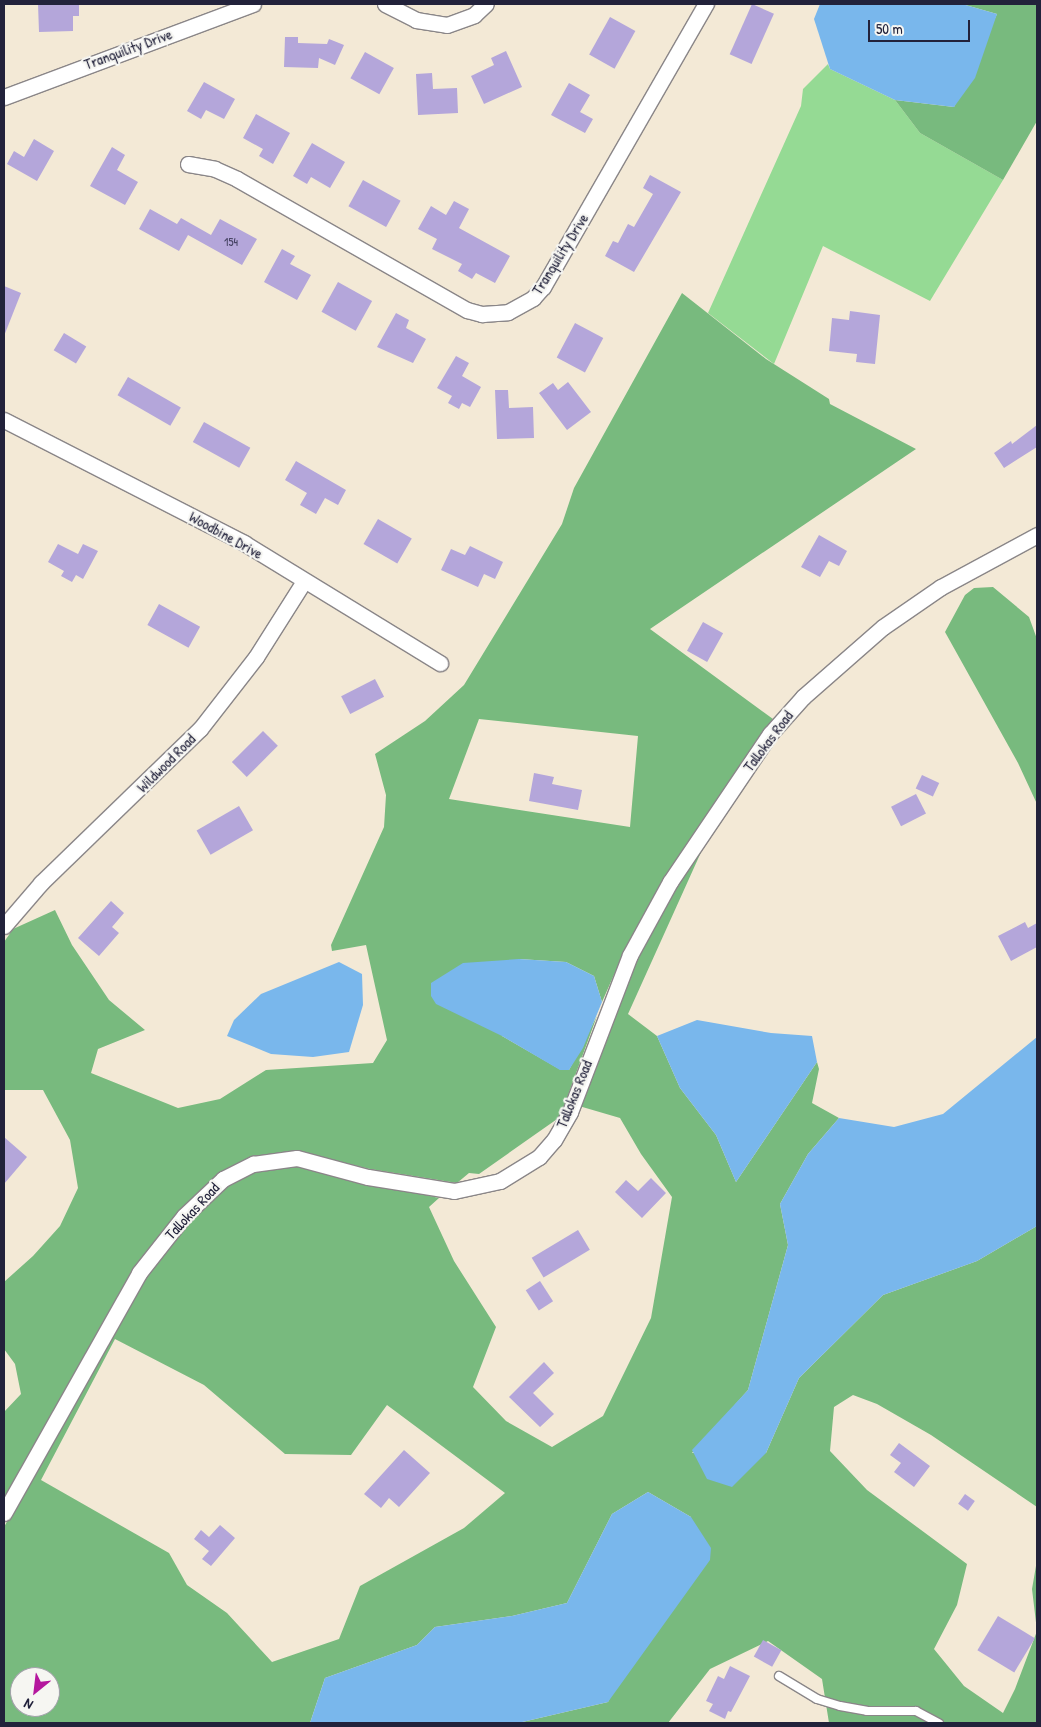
<!DOCTYPE html>
<html>
<head>
<meta charset="utf-8">
<style>
  body { margin:0 }
  #map { position:relative; width:1041px; height:1727px; overflow:hidden; background:#f3e9d6; font-family:"Patrick Hand",sans-serif }
  div>[style] { position:absolute }
  [style*='--x'] { left:calc(var(--x)*1px); top:calc(var(--y)*1px); width:calc(var(--w)*1px); rotate:calc(var(--a)*1deg) }
  .green>* { inset:0; background:#95da94 }
  .forest>* { inset:0; background:#78ba7e }
  .water>* { inset:0; background:#79b7ec }
  .building>* { inset:0; background:#b4a6da; transform-origin:0 0 }
  .roads { filter:drop-shadow(1px 0 #8a8688) drop-shadow(-1px 0 #8a8688) drop-shadow(0 1px #8a8688) drop-shadow(0 -1px #8a8688) }
  .lane>* { height:8px; margin:-4px; padding:0 4px; transform-origin:4px; border-radius:4px; background:#fff }
  .street>* { height:15px; margin:-7.5px; padding:0 7.5px; transform-origin:7.5px; border-radius:7.5px; background:#fff }
  span { translate:-50% -50%; white-space:nowrap; text-align:center; line-height:1.15; -webkit-text-stroke:4.5px #f6f6f2; paint-order:stroke }
  .number-label { font-size:12px; color:#464363 }
  .number-label span { -webkit-text-stroke-width:0 }
  .street-label { font-size:15px; color:#22223b }
  .frame { position:absolute; inset:0; border:5px solid #22223b; pointer-events:none }
  .north { position:absolute; left:10px; top:1667px; width:50px; height:50px; box-sizing:border-box; background:#f6f6f2; border:1px solid #a1a1a9; border-radius:50%; rotate:209deg; font-size:14px; font-weight:700; line-height:20px; text-align:center; color:#22223b }
  .north::after { content:''; display:block; margin:auto; width:18px; height:22px; background:#b5179e; clip-path:polygon(50% 0,100% 100%,50% 72%,0 100%) }
  .scale { position:absolute; left:868px; top:20px; width:102px; height:22px; box-sizing:border-box; border:2px solid #22223b; border-top:0; padding-left:6px; font-size:15px; line-height:18px; white-space:nowrap; color:#22223b; -webkit-text-stroke:4px #f6f6f2; paint-order:stroke }
</style>
</head>
<body>
<div id="map">
  <div class="green">
    <i style="clip-path:polygon(828px 64px,830px 69px,895px 100px,920px 133px,1003px 180px,930px 301px,823px 246px,774px 364px,708px 313px,801px 106px,803px 89px)"></i>
  </div>
  <div class="forest">
    <i style="clip-path:polygon(962px 4px,1037px 4px,1037px 121px,1003px 180px,920px 133px,895px 100px,954px 107px,997px 14px)"></i>
    <i style="clip-path:polygon(evenodd,682px 293px,766px 359px,829px 399px,830px 404px,916px 449px,650px 629px,773px 719px,664px 878px,624px 952px,602px 1002px,594px 976px,566px 962px,519px 959px,502px 1036px,561px 1070px,569px 1070px,597px 1016px,560px 1117px,479px 1174px,469px 1173px,457px 1183px,370px 1169px,297px 1151px,253px 1156px,219px 1173px,179px 1211px,133px 1269px,4px 1499px,4px 1412px,21px 1394px,15px 1364px,4px 1349px,4px 1282px,33px 1256px,60px 1226px,78px 1188px,70px 1140px,43px 1090px,4px 1090px,4px 942px,13px 929px,55px 910px,72px 945px,109px 1000px,145px 1030px,98px 1049px,91px 1073px,178px 1108px,220px 1099px,266px 1070px,373px 1063px,387px 1040px,366px 945px,332px 951px,331px 945px,384px 827px,386px 795px,375px 754px,425px 721px,464px 685px,562px 524px,574px 488px,682px 293px,479px 719px,638px 736px,630px 827px,449px 799px,479px 719px)"></i>
    <i style="clip-path:polygon(993px 587px,1029px 617px,1037px 639px,1037px 804px,1018px 763px,945px 632px,965px 595px,974px 588px)"></i>
    <i style="clip-path:polygon(evenodd,719px 820px,702px 850px,628px 1014px,657px 1036px,680px 1088px,716px 1135px,736px 1182px,817px 1062px,819px 1069px,812px 1103px,839px 1118px,808px 1154px,780px 1204px,788px 1245px,748px 1390px,692px 1453px,766px 1453px,799px 1378px,883px 1295px,977px 1261px,1037px 1226px,1037px 1507px,931px 1435px,877px 1404px,853px 1395px,834px 1407px,830px 1451px,867px 1490px,967px 1564px,957px 1605px,934px 1649px,964px 1686px,1003px 1713px,1015px 1689px,1037px 1631px,1032px 1589px,1037px 1560px,1037px 1723px,829px 1723px,822px 1679px,768px 1641px,710px 1669px,668px 1723px,518px 1723px,608px 1702px,691px 1517px,648px 1492px,612px 1514px,567px 1603px,512px 1616px,435px 1627px,417px 1645px,325px 1678px,310px 1723px,4px 1723px,4px 1527px,144px 1277px,189px 1221px,226px 1185px,239px 1178px,272px 1167px,295px 1166px,439px 1198px,429px 1207px,454px 1261px,496px 1327px,473px 1387px,506px 1421px,552px 1447px,603px 1416px,651px 1318px,672px 1197px,641px 1154px,620px 1118px,579px 1106px,636px 958px,676px 886px,719px 820px,115px 1339px,204px 1385px,285px 1454px,351px 1455px,387px 1405px,505px 1493px,464px 1528px,360px 1586px,339px 1639px,272px 1662px,227px 1613px,187px 1585px,169px 1553px,41px 1480px,115px 1339px,719px 820px,20px 1677px,50px 1677px,50px 1707px,20px 1707px,20px 1677px)"></i>
  </div>
  <div class="water">
    <i style="clip-path:polygon(820px 4px,962px 4px,997px 14px,975px 78px,954px 107px,895px 100px,830px 69px,814px 19px)"></i>
    <i style="clip-path:polygon(519px 959px,566px 962px,594px 976px,602px 1002px,583px 1048px,569px 1070px,560px 1070px,502px 1036px,436px 1004px,431px 996px,431px 983px,463px 963px)"></i>
    <i style="clip-path:polygon(339px 962px,362px 974px,363px 1005px,349px 1052px,313px 1057px,271px 1054px,227px 1036px,234px 1020px,261px 994px)"></i>
    <i style="clip-path:polygon(697px 1020px,771px 1033px,812px 1036px,817px 1062px,736px 1182px,716px 1135px,680px 1088px,657px 1036px)"></i>
    <i style="clip-path:polygon(1037px 1037px,1037px 1226px,977px 1261px,883px 1295px,799px 1378px,766px 1453px,732px 1487px,707px 1479px,692px 1450px,748px 1390px,788px 1245px,780px 1204px,808px 1154px,839px 1118px,894px 1127px,943px 1114px)"></i>
    <i style="clip-path:polygon(648px 1492px,691px 1517px,711px 1548px,710px 1560px,608px 1702px,518px 1723px,310px 1723px,325px 1678px,417px 1645px,435px 1627px,512px 1616px,567px 1603px,612px 1514px)"></i>
  </div>
  <div class="building">
    <i style="clip-path:polygon(38px 4px,79px 4px,79px 16px,73px 16px,73px 31px,39px 32px)"></i>
    <i style="left:752px;top:4px;width:24px;height:55px;rotate:24deg"></i>
    <i style="left:610px;top:17px;width:29px;height:43px;rotate:29deg"></i>
    <i style="clip-path:polygon(285px 37px,298px 37px,298px 43px,327px 44px,329px 39px,344px 45px,335px 65px,319px 58px,318px 68px,284px 67px)"></i>
    <i style="clip-path:polygon(506px 51px,522px 87px,484px 104px,471px 76px,494px 65px,491px 58px)"></i>
    <i style="left:365px;top:52px;width:33px;height:30px;rotate:29deg"></i>
    <i style="clip-path:polygon(432px 73px,433px 89px,457px 88px,458px 113px,418px 115px,416px 74px)"></i>
    <i style="clip-path:polygon(204px 82px,235px 99px,224px 119px,206px 110px,201px 119px,187px 111px)"></i>
    <i style="clip-path:polygon(569px 83px,590px 95px,580px 112px,593px 119px,585px 133px,551px 115px)"></i>
    <i style="clip-path:polygon(256px 114px,290px 133px,273px 164px,259px 156px,263px 149px,243px 138px)"></i>
    <i style="clip-path:polygon(34px 139px,54px 151px,37px 181px,7px 164px,14px 151px,24px 157px)"></i>
    <i style="clip-path:polygon(312px 143px,345px 162px,330px 188px,311px 177px,307px 184px,293px 176px)"></i>
    <i style="clip-path:polygon(112px 147px,125px 155px,117px 170px,138px 182px,125px 205px,90px 186px)"></i>
    <i style="clip-path:polygon(650px 175px,681px 192px,634px 272px,605px 256px,613px 241px,618px 243px,628px 224px,634px 227px,653px 194px,643px 188px)"></i>
    <i style="left:363px;top:180px;width:43px;height:30px;rotate:29deg"></i>
    <i style="clip-path:polygon(454px 201px,469px 209px,459px 228px,510px 256px,495px 283px,476px 273px,472px 279px,458px 271px,462px 264px,432px 249px,437px 239px,418px 229px,431px 206px,446px 215px)"></i>
    <i style="clip-path:polygon(150px 209px,177px 224px,181px 218px,211px 235px,220px 219px,257px 239px,242px 265px,188px 235px,179px 251px,139px 229px)"></i>
    <i style="clip-path:polygon(282px 249px,295px 256px,290px 264px,311px 275px,297px 300px,264px 282px)"></i>
    <i style="left:338px;top:282px;width:39px;height:34px;rotate:29deg"></i>
    <i style="clip-path:polygon(4px 286px,21px 293px,4px 336px)"></i>
    <i style="clip-path:polygon(850px 311px,880px 315px,875px 364px,856px 362px,857px 354px,829px 351px,832px 318px,849px 320px)"></i>
    <i style="clip-path:polygon(396px 313px,409px 320px,406px 328px,426px 339px,413px 363px,377px 347px)"></i>
    <i style="left:575px;top:323px;width:32px;height:39px;rotate:28deg"></i>
    <i style="left:64px;top:333px;width:26px;height:20px;rotate:31deg"></i>
    <i style="clip-path:polygon(456px 356px,469px 363px,462px 376px,481px 387px,470px 407px,462px 403px,459px 409px,448px 403px,452px 396px,437px 388px)"></i>
    <i style="left:128px;top:377px;width:61px;height:21px;rotate:30deg"></i>
    <i style="clip-path:polygon(568px 382px,591px 412px,567px 430px,539px 393px,553px 383px,558px 390px)"></i>
    <i style="clip-path:polygon(495px 390px,508px 390px,509px 408px,533px 407px,534px 438px,497px 439px)"></i>
    <i style="left:204px;top:422px;width:53px;height:23px;rotate:29deg"></i>
    <i style="clip-path:polygon(1037px 425px,1037px 447px,1004px 468px,994px 453px,1011px 441px,1012px 444px)"></i>
    <i style="clip-path:polygon(296px 461px,346px 490px,338px 505px,325px 498px,316px 514px,300px 505px,307px 493px,285px 480px)"></i>
    <i style="left:378px;top:519px;width:39px;height:29px;rotate:30deg"></i>
    <i style="clip-path:polygon(819px 535px,847px 551px,839px 566px,829px 561px,820px 577px,801px 567px)"></i>
    <i style="clip-path:polygon(58px 544px,78px 554px,83px 544px,98px 551px,83px 579px,76px 575px,72px 582px,61px 576px,64px 571px,48px 562px)"></i>
    <i style="clip-path:polygon(470px 546px,503px 562px,495px 579px,484px 574px,478px 587px,441px 570px,451px 549px,465px 555px)"></i>
    <i style="left:159px;top:604px;width:47px;height:24px;rotate:29deg"></i>
    <i style="left:703px;top:622px;width:23px;height:33px;rotate:29deg"></i>
    <i style="left:375px;top:679px;width:20px;height:38px;rotate:63deg"></i>
    <i style="left:263px;top:731px;width:21px;height:44px;rotate:45deg"></i>
    <i style="clip-path:polygon(534px 773px,554px 777px,552px 784px,582px 790px,578px 810px,529px 801px)"></i>
    <i style="left:922px;top:775px;width:19px;height:15px;rotate:25deg"></i>
    <i style="left:916px;top:794px;width:22px;height:28px;rotate:63deg"></i>
    <i style="left:239px;top:806px;width:28px;height:49px;rotate:60deg"></i>
    <i style="clip-path:polygon(111px 901px,124px 913px,112px 927px,119px 933px,99px 956px,78px 938px)"></i>
    <i style="clip-path:polygon(1025px 922px,1028px 928px,1037px 923px,1037px 947px,1011px 961px,998px 936px)"></i>
    <i style="clip-path:polygon(4px 1137px,27px 1157px,4px 1184px)"></i>
    <i style="clip-path:polygon(651px 1178px,666px 1193px,642px 1218px,615px 1192px,626px 1180px,638px 1191px)"></i>
    <i style="left:578px;top:1230px;width:23px;height:54px;rotate:59deg"></i>
    <i style="left:540px;top:1281px;width:24px;height:17px;rotate:57deg"></i>
    <i style="clip-path:polygon(544px 1362px,554px 1373px,533px 1393px,554px 1414px,540px 1427px,509px 1397px)"></i>
    <i style="clip-path:polygon(899px 1443px,930px 1466px,914px 1487px,894px 1472px,901px 1463px,890px 1455px)"></i>
    <i style="clip-path:polygon(404px 1450px,430px 1473px,399px 1507px,389px 1498px,381px 1508px,364px 1494px)"></i>
    <i style="left:965px;top:1494px;width:12px;height:12px;rotate:35deg"></i>
    <i style="clip-path:polygon(220px 1525px,235px 1538px,211px 1566px,202px 1559px,209px 1551px,194px 1539px,201px 1530px,209px 1537px)"></i>
    <i style="left:998px;top:1616px;width:43px;height:40px;rotate:31deg"></i>
    <i style="left:763px;top:1640px;width:21px;height:19px;rotate:29deg"></i>
    <i style="clip-path:polygon(730px 1666px,750px 1676px,731px 1712px,728px 1711px,725px 1719px,709px 1711px,713px 1704px,706px 1701px,718px 1676px,724px 1679px)"></i>
  </div>
  <div class="roads">
    <div class="lane">
      <i style="--x:779;--y:1676;--w:44;--a:31.2"></i>
      <i style="--x:817;--y:1699;--w:24;--a:17"></i>
      <i style="--x:840;--y:1706;--w:27;--a:10"></i>
      <i style="--x:867;--y:1711;--w:49;--a:0"></i>
      <i style="--x:916;--y:1711;--w:26;--a:28"></i>
    </div>
    <div class="street">
      <i style="--x:385;--y:4;--w:35;--a:27"></i>
      <i style="--x:416;--y:20;--w:31;--a:9"></i>
      <i style="--x:447;--y:25;--w:29;--a:-20"></i>
      <i style="--x:474;--y:15;--w:16;--a:-43"></i>
      <i style="--x:4;--y:97;--w:266;--a:-20.5"></i>
      <i style="--x:188;--y:164;--w:27;--a:10"></i>
      <i style="--x:215;--y:169;--w:24;--a:24"></i>
      <i style="--x:237;--y:179;--w:265;--a:29.7"></i>
      <i style="--x:467;--y:310;--w:16;--a:15"></i>
      <i style="--x:482;--y:314;--w:26;--a:-4"></i>
      <i style="--x:508;--y:312;--w:29;--a:-29"></i>
      <i style="--x:533;--y:298;--w:15;--a:-48"></i>
      <i style="--x:543;--y:287;--w:327;--a:-60.1"></i>
      <i style="--x:4;--y:420;--w:270;--a:27.1"></i>
      <i style="--x:244;--y:543;--w:230;--a:31.5"></i>
      <i style="--x:4;--y:926;--w:57;--a:-49.3"></i>
      <i style="--x:41;--y:883;--w:221;--a:-44.1"></i>
      <i style="--x:200;--y:729;--w:91;--a:-52.1"></i>
      <i style="--x:256;--y:657;--w:90;--a:-57.7"></i>
      <i style="--x:4;--y:1513;--w:275;--a:-60.6"></i>
      <i style="--x:139;--y:1273;--w:73;--a:-51.7"></i>
      <i style="--x:184;--y:1216;--w:54;--a:-43.5"></i>
      <i style="--x:223;--y:1179;--w:34;--a:-27"></i>
      <i style="--x:253;--y:1164;--w:44;--a:-7.8"></i>
      <i style="--x:297;--y:1158;--w:73;--a:15"></i>
      <i style="--x:368;--y:1177;--w:87;--a:9.2"></i>
      <i style="--x:454;--y:1191;--w:47;--a:-12.3"></i>
      <i style="--x:500;--y:1181;--w:46;--a:-31.6"></i>
      <i style="--x:539;--y:1157;--w:23;--a:-49"></i>
      <i style="--x:554;--y:1140;--w:32;--a:-60"></i>
      <i style="--x:570;--y:1112;--w:168;--a:-69.1"></i>
      <i style="--x:630;--y:955;--w:83;--a:-61.3"></i>
      <i style="--x:670;--y:882;--w:179;--a:-56"></i>
      <i style="--x:770;--y:734;--w:50;--a:-48.3"></i>
      <i style="--x:803;--y:697;--w:106;--a:-41.2"></i>
      <i style="--x:883;--y:627;--w:70;--a:-34.6"></i>
      <i style="--x:941;--y:587;--w:109;--a:-28.4"></i>
    </div>
  </div>
  <div class="number-label">
    <span style="left:231px;top:242px">154</span>
  </div>
  <div class="street-label">
    <span style="left:128px;top:49px;rotate:-20deg">Tranquility Drive</span>
    <span style="left:560px;top:254px;rotate:-58deg">Tranquility Drive</span>
    <span style="left:226px;top:535px;rotate:29deg">Woodbine Drive</span>
    <span style="left:768px;top:741px;rotate:-53deg">Tallokas Road</span>
    <span style="left:166px;top:763px;rotate:-45deg">Wildwood Road</span>
    <span style="left:574px;top:1094px;rotate:-68deg">Tallokas Road</span>
    <span style="left:192px;top:1211px;rotate:-47deg">Tallokas Road</span>
  </div>
  <div class="frame"></div>
  <div class="north">N</div>
  <div class="scale">50 m</div>
</div>
</body>
</html>
